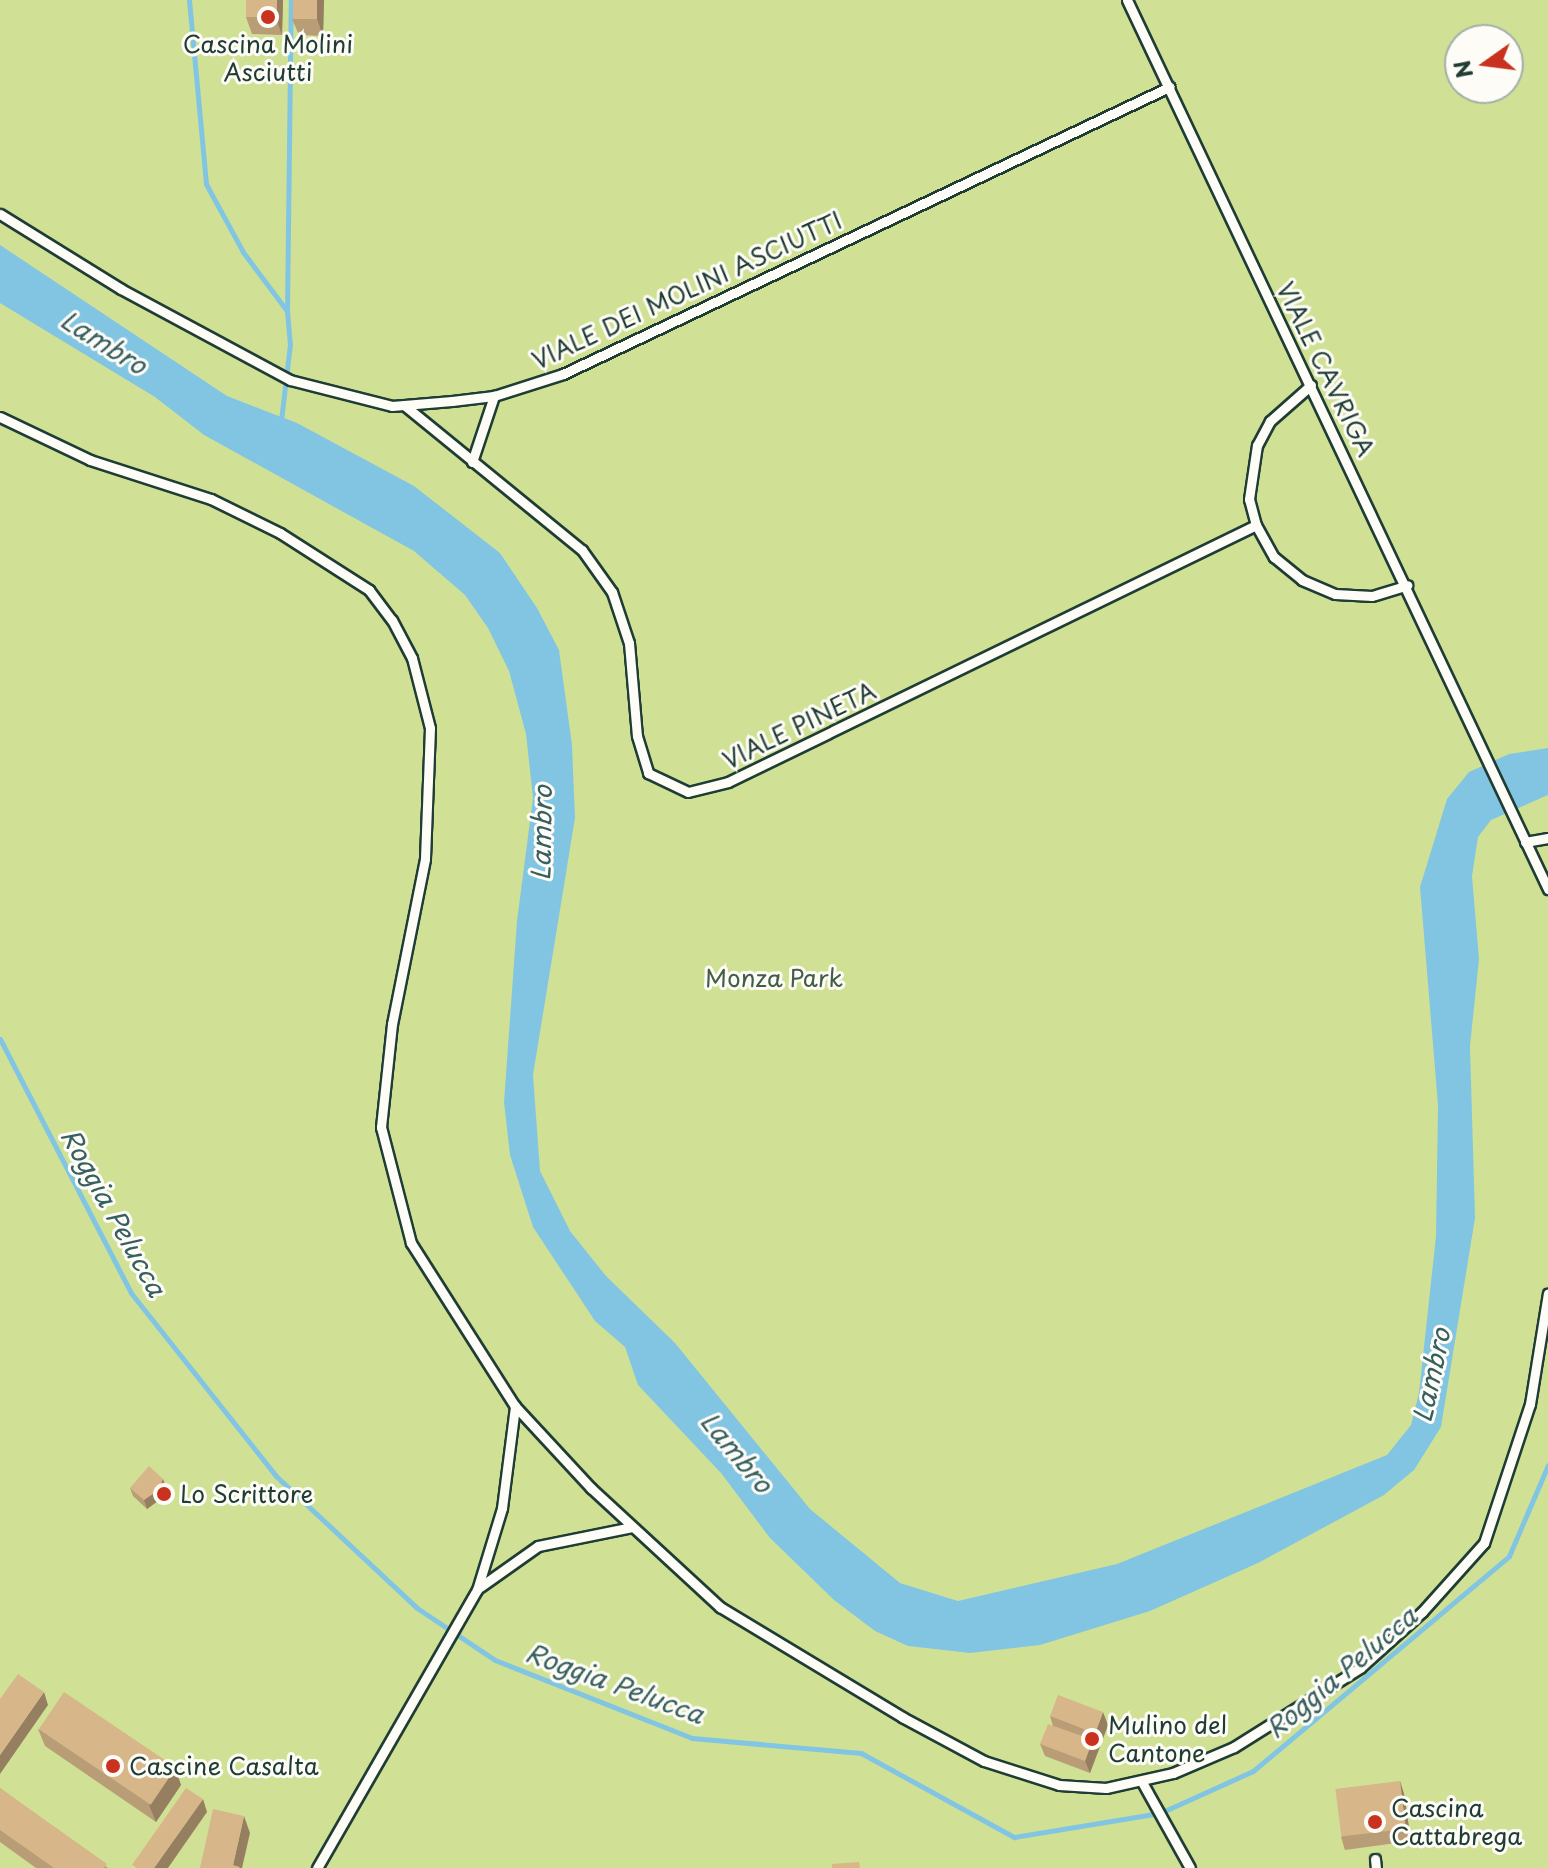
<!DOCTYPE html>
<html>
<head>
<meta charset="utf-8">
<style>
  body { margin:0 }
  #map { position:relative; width:1548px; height:1868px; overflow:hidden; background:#fdfcf7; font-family:"Playpen Sans",sans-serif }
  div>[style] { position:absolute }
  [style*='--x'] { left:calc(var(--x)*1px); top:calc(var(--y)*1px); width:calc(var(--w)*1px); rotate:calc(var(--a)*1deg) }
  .green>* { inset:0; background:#d0e195 }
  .water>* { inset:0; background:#82c5e3 }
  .stream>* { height:5px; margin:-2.5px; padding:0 2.5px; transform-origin:2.5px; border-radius:2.5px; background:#82c5e3 }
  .roads { filter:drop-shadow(2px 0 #1f3d34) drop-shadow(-2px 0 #1f3d34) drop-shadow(0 2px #1f3d34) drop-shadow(0 -2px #1f3d34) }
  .service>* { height:9px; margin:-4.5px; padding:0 4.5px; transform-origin:4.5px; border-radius:4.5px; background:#fdfcf7 }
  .wall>* { inset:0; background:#b99d77 }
  .shaded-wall>* { inset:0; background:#967f61 }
  .building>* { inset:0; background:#d7b68a; transform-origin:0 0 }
  .dots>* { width:22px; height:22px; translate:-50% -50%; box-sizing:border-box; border:4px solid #fdfcf7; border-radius:50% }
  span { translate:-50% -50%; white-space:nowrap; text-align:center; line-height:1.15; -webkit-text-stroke:6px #fdfcf7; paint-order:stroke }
  .poi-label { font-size:24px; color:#1f3d34 }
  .left { translate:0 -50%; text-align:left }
  .street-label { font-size:24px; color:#1f3d34 }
  .park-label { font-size:24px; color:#425e47 }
  .water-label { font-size:26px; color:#385f60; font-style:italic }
  .north { position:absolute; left:1444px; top:24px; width:80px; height:80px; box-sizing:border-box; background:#fdfcf7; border:2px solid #a4b0a9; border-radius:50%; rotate:256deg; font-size:22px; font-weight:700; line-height:32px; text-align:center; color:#1f3d34 }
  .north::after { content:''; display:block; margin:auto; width:28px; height:36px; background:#c8321e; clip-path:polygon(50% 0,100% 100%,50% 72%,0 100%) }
</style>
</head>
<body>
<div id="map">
  <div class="green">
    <i style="clip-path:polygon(evenodd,0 0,1548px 0,1548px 1868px,0 1868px,0 0,1460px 40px,1508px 40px,1508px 88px,1460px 88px,1460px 40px)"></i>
  </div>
  <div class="water">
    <i style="clip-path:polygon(0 245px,227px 396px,297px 423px,414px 486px,500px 553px,537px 608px,559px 650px,572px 745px,575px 818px,533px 1075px,540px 1171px,570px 1231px,606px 1276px,675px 1343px,810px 1509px,900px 1583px,958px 1601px,1117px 1564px,1387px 1455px,1411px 1425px,1419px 1393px,1436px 1236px,1438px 1105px,1420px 887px,1447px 799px,1469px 772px,1509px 754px,1548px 748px,1548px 795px,1491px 820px,1478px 837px,1472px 876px,1479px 959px,1470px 1046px,1475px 1218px,1441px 1427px,1414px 1470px,1384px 1495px,1258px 1563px,1150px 1611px,1040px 1645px,970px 1653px,908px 1646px,875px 1631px,834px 1600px,770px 1538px,721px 1473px,638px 1385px,625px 1347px,595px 1321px,533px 1227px,510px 1155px,504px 1102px,517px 921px,533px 798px,526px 734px,509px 671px,488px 628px,465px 595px,414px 551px,204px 435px,155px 397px,0 303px)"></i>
  </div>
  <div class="stream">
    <i style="--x:189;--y:0;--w:185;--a:84.7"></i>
    <i style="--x:206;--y:184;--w:77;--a:61.4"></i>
    <i style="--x:243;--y:252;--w:74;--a:53.3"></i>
    <i style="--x:287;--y:311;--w:33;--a:85"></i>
    <i style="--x:290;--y:344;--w:78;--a:96.7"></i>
    <i style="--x:287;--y:311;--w:311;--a:-89.3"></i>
    <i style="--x:0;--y:1039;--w:286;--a:62.7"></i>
    <i style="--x:131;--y:1293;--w:233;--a:51.6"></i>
    <i style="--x:276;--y:1476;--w:193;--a:43.1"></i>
    <i style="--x:417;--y:1608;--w:94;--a:33.7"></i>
    <i style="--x:495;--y:1660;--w:212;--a:21.6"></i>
    <i style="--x:692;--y:1738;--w:170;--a:5.1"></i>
    <i style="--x:861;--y:1753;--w:175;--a:28.8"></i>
    <i style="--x:1014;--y:1837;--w:148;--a:-9.3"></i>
    <i style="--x:1160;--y:1813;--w:102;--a:-24.3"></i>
    <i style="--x:1253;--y:1771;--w:334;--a:-40"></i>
    <i style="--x:1509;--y:1556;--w:99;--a:-66.8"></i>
  </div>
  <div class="roads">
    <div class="service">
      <i style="--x:1127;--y:0;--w:984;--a:64.66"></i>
      <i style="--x:0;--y:214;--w:142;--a:31.8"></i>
      <i style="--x:121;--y:289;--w:192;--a:28.3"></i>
      <i style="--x:290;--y:380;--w:105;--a:14.3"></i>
      <i style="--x:392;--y:406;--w:60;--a:-4.8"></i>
      <i style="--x:452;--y:401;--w:42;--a:-6.8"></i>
      <i style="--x:494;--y:396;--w:72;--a:-17.7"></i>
      <i style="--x:563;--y:374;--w:671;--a:-25.34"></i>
      <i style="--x:1311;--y:385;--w:55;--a:138.7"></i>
      <i style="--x:1270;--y:421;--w:27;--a:118"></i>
      <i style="--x:1257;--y:445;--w:55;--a:98.4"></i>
      <i style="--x:1249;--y:499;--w:27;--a:75"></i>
      <i style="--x:1256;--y:525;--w:37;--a:61"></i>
      <i style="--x:1274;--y:557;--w:36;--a:39"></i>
      <i style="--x:1302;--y:580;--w:36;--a:23"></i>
      <i style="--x:1335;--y:594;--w:37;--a:3"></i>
      <i style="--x:1372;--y:596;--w:37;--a:-17"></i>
      <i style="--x:404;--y:405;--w:230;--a:39.2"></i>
      <i style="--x:582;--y:550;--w:52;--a:54.5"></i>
      <i style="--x:612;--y:592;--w:54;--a:71.6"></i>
      <i style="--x:629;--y:643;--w:93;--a:85.1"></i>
      <i style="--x:637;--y:736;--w:39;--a:73"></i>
      <i style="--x:648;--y:773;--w:44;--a:25.4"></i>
      <i style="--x:688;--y:792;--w:41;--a:-14"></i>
      <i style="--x:728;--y:782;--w:587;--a:-25.95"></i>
      <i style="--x:0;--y:417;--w:100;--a:25.5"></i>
      <i style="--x:90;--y:460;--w:127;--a:17.9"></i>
      <i style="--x:211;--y:499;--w:77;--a:26.2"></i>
      <i style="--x:280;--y:533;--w:106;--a:32.6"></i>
      <i style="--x:369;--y:590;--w:38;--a:53"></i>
      <i style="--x:392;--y:620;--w:43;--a:62.2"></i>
      <i style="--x:412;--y:658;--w:72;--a:75.6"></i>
      <i style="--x:430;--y:728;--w:131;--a:92.2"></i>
      <i style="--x:425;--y:859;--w:168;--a:101.3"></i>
      <i style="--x:392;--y:1024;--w:104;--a:96.1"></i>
      <i style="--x:381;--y:1127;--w:120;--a:75.5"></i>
      <i style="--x:411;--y:1243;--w:193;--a:57.5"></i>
      <i style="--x:515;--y:1406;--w:112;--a:47.2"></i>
      <i style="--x:591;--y:1488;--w:176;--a:42.7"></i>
      <i style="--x:720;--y:1607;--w:213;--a:31.1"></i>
      <i style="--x:902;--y:1717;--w:93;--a:28.2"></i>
      <i style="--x:984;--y:1761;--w:79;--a:17.7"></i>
      <i style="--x:1059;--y:1785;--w:47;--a:3.7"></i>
      <i style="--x:1106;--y:1788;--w:69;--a:-12.6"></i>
      <i style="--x:1173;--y:1773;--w:66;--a:-23.1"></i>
      <i style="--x:1234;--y:1747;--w:149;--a:-32.1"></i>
      <i style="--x:1360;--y:1668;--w:84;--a:-42.1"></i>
      <i style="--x:1422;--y:1612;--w:93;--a:-48.1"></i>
      <i style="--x:1484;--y:1543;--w:146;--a:-71.7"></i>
      <i style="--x:1530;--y:1404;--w:112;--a:-80.8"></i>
      <i style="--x:472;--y:462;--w:70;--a:-71.6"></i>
      <i style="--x:1525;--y:842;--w:23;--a:-10"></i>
      <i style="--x:480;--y:1587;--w:71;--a:-35.3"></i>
      <i style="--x:538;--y:1546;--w:96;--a:-11.4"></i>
      <i style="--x:1142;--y:1782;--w:98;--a:60.8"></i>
      <i style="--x:1375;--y:1859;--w:9;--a:84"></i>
      <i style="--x:317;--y:1868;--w:321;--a:-60.1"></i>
      <i style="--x:477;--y:1590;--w:86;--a:-73"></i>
      <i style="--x:502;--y:1508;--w:103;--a:-82.7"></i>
    </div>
  </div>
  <div class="wall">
    <i style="clip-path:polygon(246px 0,283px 0,282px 35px,252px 34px,246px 17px)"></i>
    <i style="clip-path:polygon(324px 0,323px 36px,299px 35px,292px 19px)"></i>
    <i style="clip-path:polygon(163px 1479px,166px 1488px,162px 1498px,147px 1509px,133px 1496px,130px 1488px)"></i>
    <i style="clip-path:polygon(1050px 1716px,1108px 1725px,1090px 1773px,1045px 1756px,1040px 1744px,1053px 1726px)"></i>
    <i style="clip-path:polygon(38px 1729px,175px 1768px,181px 1785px,156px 1822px,45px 1746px)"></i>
    <i style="clip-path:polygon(1400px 1781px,1404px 1794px,1411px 1841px,1345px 1850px,1341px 1837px)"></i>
    <i style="clip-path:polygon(0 1788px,108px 1868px,36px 1868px,0 1842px)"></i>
  </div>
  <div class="shaded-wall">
    <i style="clip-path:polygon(277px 0,283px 0,282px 35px,276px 18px)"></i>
    <i style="clip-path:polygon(317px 0,324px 0,323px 36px,317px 19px)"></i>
    <i style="clip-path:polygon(163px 1479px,166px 1488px,162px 1498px,147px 1509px,144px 1500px)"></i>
    <i style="clip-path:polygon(44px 1692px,48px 1705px,0 1774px,0 1755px)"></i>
    <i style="clip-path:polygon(1103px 1712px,1108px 1725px,1090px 1773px,1085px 1761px)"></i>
    <i style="clip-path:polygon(175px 1768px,181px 1785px,156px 1822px,149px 1805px)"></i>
    <i style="clip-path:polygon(1400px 1781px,1404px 1794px,1411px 1841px,1406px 1829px)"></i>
    <i style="clip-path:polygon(203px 1799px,207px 1812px,168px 1868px,154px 1868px)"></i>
    <i style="clip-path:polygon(244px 1816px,250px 1833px,242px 1868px,234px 1868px,233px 1865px)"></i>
  </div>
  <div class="building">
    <i style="left:246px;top:0;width:31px;height:17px"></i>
    <i style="left:293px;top:0;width:24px;height:19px"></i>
    <i style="clip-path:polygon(149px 1466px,163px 1479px,159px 1490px,144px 1500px,130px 1488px)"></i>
    <i style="clip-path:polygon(18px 1674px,44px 1692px,0 1755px,0 1699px)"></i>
    <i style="left:64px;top:1692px;width:135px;height:45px;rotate:34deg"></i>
    <i style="clip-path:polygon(1058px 1695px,1103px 1712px,1085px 1761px,1040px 1744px,1048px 1724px,1082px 1736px,1084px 1729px,1050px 1716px)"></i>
    <i style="left:1400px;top:1781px;width:48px;height:65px;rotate:83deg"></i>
    <i style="clip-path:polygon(0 1788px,107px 1864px,104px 1868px,54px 1868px,0 1830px)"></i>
    <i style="clip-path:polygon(186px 1788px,203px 1799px,154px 1868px,137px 1868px,132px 1865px)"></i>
    <i style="clip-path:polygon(213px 1809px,244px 1816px,233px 1865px,240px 1867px,239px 1868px,200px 1868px)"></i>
    <i style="clip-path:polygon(859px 1862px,860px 1868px,832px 1868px,832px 1864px)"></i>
  </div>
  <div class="dots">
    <i style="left:268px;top:17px;background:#c8321e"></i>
    <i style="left:164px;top:1494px;background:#c8321e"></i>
    <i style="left:1092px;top:1739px;background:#c8321e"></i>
    <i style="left:113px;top:1766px;background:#c8321e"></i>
    <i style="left:1375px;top:1822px;background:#c8321e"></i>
  </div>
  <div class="poi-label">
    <span style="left:268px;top:58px">Cascina Molini<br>Asciutti</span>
    <span class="left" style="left:180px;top:1494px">Lo Scrittore</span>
    <span class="left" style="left:1108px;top:1739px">Mulino del<br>Cantone</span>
    <span class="left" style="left:129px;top:1766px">Cascine Casalta</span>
    <span class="left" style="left:1391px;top:1822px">Cascina<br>Cattabrega</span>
  </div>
  <div class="street-label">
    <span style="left:687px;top:290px;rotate:-25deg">VIALE DEI MOLINI ASCIUTTI</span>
    <span style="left:1326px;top:369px;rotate:64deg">VIALE CAVRIGA</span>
    <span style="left:799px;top:725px;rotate:-26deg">VIALE PINETA</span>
  </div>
  <div class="park-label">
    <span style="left:774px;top:978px">Monza Park</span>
  </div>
  <div class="water-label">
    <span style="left:104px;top:342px;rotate:32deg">Lambro</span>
    <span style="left:541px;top:833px;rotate:-89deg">Lambro</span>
    <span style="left:114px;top:1212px;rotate:61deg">Roggia Pelucca</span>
    <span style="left:1431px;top:1375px;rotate:-78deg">Lambro</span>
    <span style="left:737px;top:1452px;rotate:50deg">Lambro</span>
    <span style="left:1341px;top:1672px;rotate:-40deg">Roggia Pelucca</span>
    <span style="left:615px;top:1683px;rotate:20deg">Roggia Pelucca</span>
  </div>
  <div class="north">N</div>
</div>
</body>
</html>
